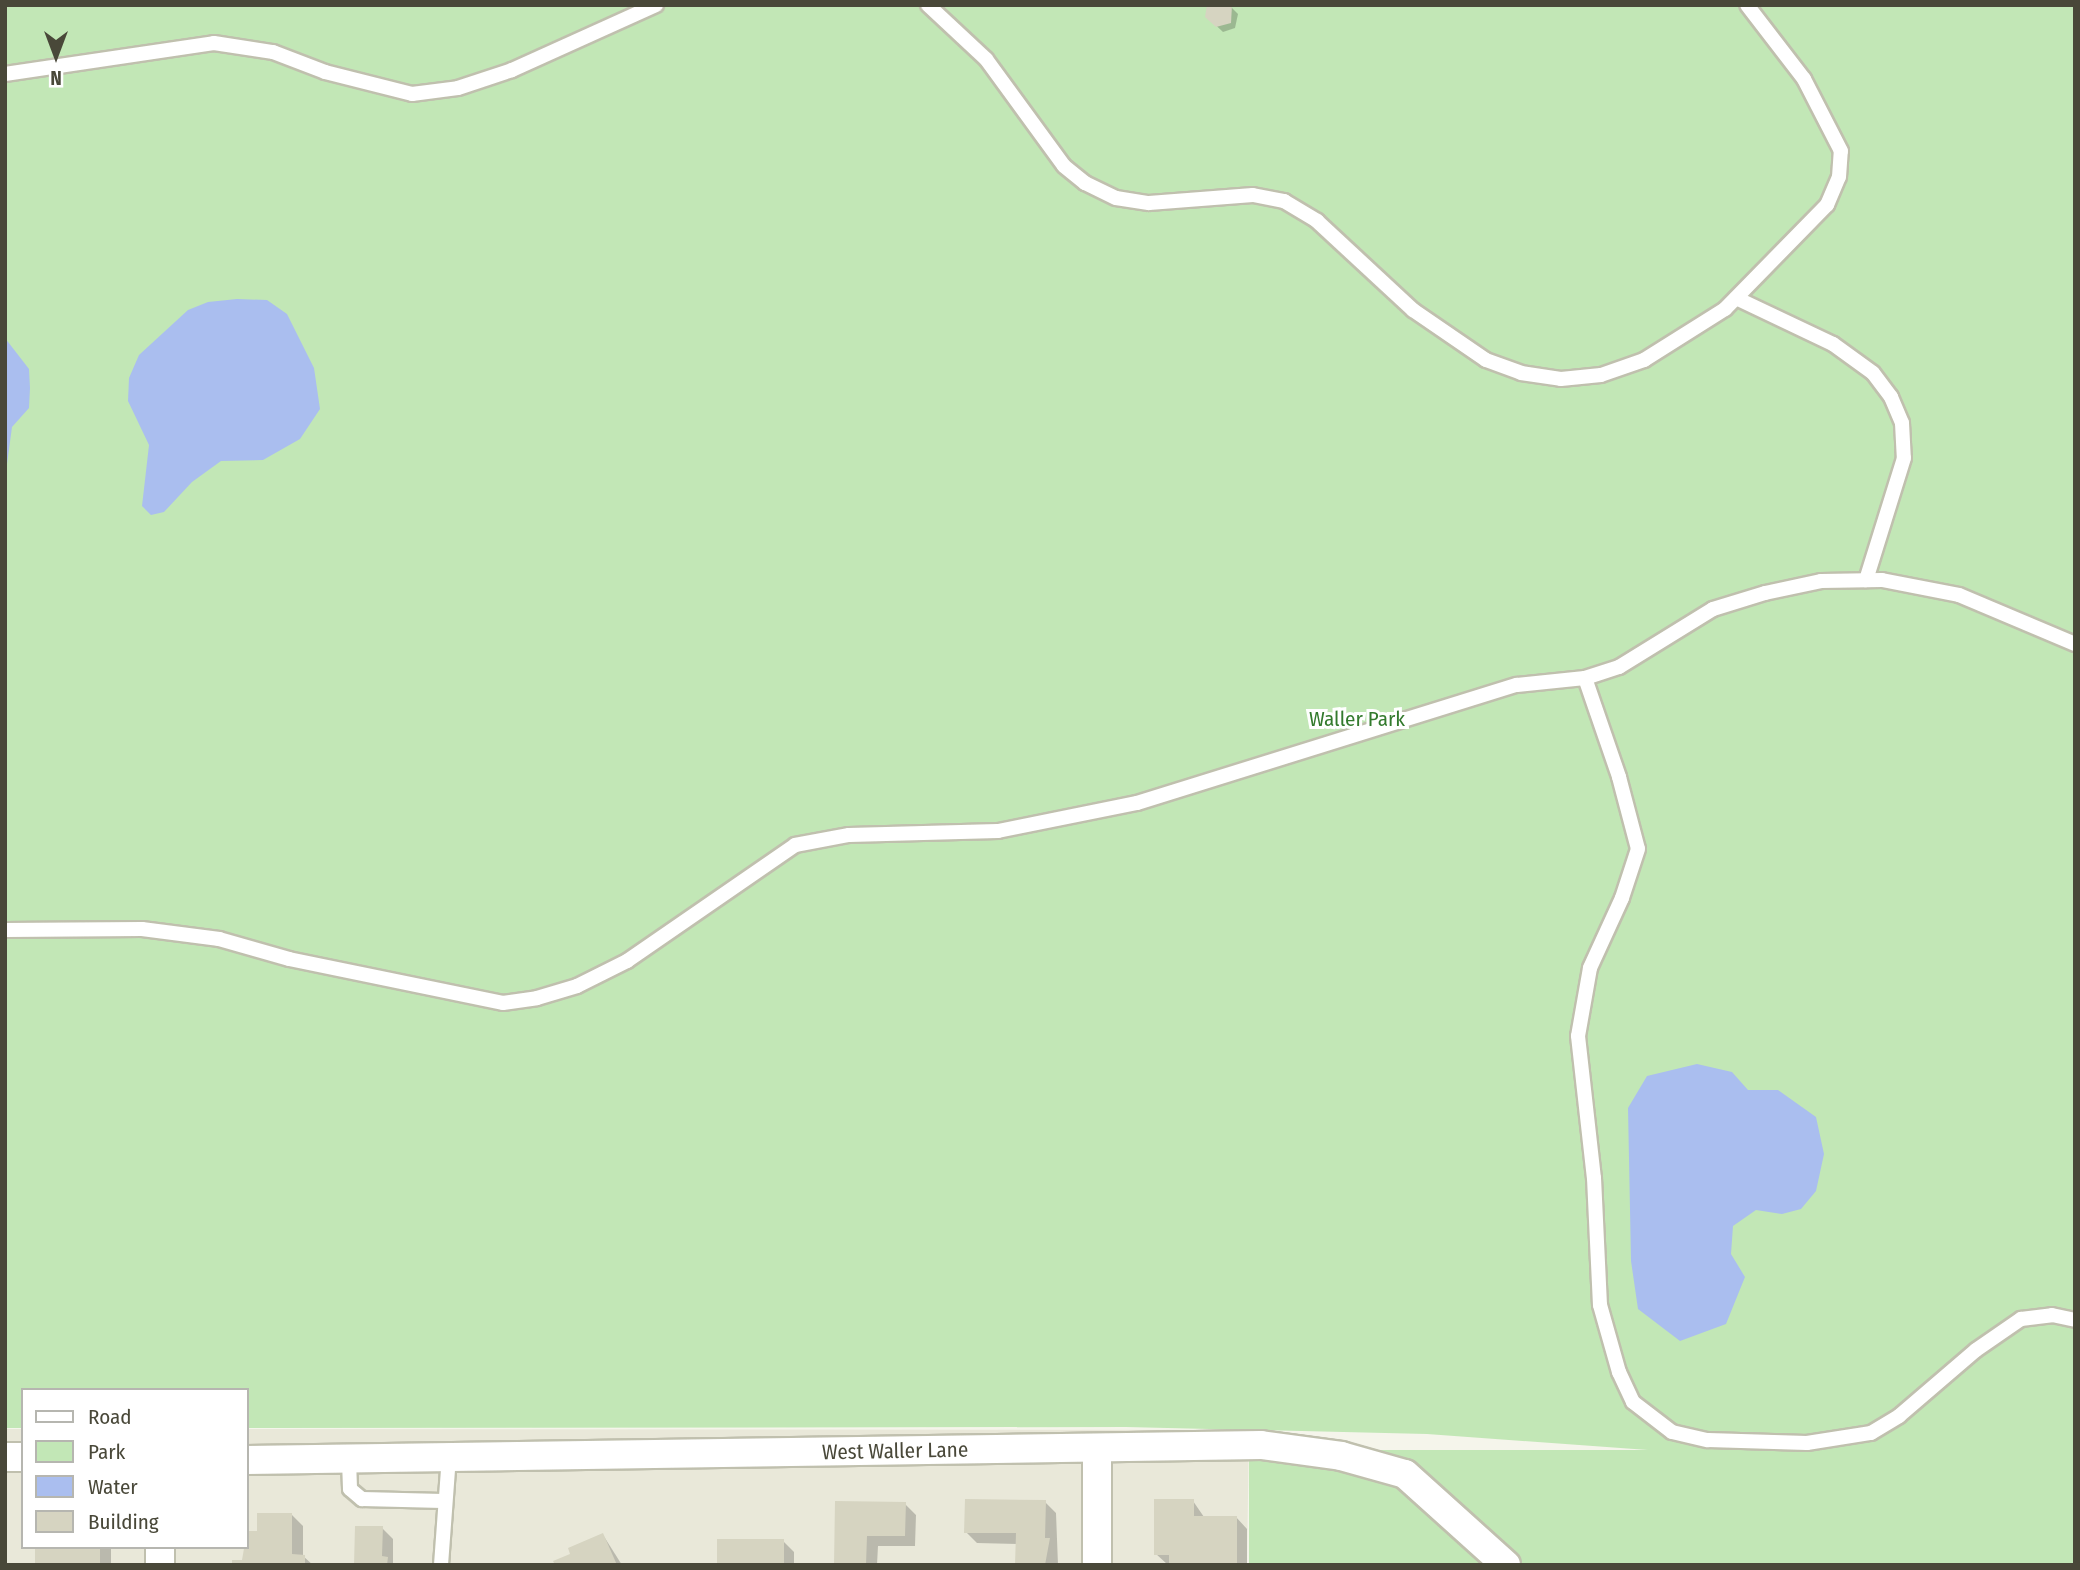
<!DOCTYPE html>
<html>
<head>
<meta charset="utf-8">
<style>
  body { margin:0 }
  #map { position:relative; width:2080px; height:1570px; overflow:hidden; background:#f5f5eb; font-family:"Fira Sans Condensed",sans-serif }
  div>[style] { position:absolute }
  [style*='--x'] { left:calc(var(--x)*1px); top:calc(var(--y)*1px); width:calc(var(--w)*1px); rotate:calc(var(--a)*1deg) }
  .residential>* { inset:0; background:#e9e8d9 }
  .green>* { inset:0; background:#c2e7b6; transform-origin:0 0 }
  .water>* { inset:0; background:#aabeef }
  .shadow>* { inset:0; background:#0003 }
  .building>* { inset:0; background:#d6d4c1; transform-origin:0 0 }
  .roads { filter:drop-shadow(2px 0 #c0c0ae) drop-shadow(-2px 0 #c0c0ae) drop-shadow(0 2px #c0c0ae) drop-shadow(0 -2px #c0c0ae) }
  .service>* { height:14px; margin:-7px; padding:0 7px; transform-origin:7px; border-radius:7px; background:#fff }
  .minor>* { height:28px; margin:-14px; padding:0 14px; transform-origin:14px; border-radius:14px; background:#fff }
  span { translate:-50% -50%; white-space:nowrap; text-align:center; line-height:1.15; -webkit-text-stroke:6px #fff; paint-order:stroke }
  .park-label { font-size:21px; color:#337a2d }
  .street-label { font-size:21px; color:#494839 }
  .frame { position:absolute; inset:0; border:7px solid #494839; pointer-events:none }
  .legend { position:absolute; left:21px; top:1388px; width:228px; height:161px; box-sizing:border-box; background:#fff; border:2px solid #b6b6b0; margin:0; padding:9px 12px; list-style:none; font-size:21px; color:#494839 }
  .legend li { display:flex; align-items:center; gap:14px; height:35px }
  .legend b { width:35px; border:2px solid #b6b6b0 }
  .north { position:absolute; left:21px; top:21px; width:70px; height:70px; -webkit-text-stroke:5px #fff; paint-order:stroke; rotate:180deg; font-size:19px; font-weight:700; line-height:28px; text-align:center; color:#494839 }
  .north::after { content:''; display:block; margin:auto; width:24px; height:32px; background:#494839; clip-path:polygon(50% 0,100% 100%,50% 72%,0 100%) }
</style>
</head>
<body>
<div id="map">
  <div class="residential">
    <i style="clip-path:polygon(5px 1429px,23px 1429px,23px 1547px,247px 1547px,247px 1429px,1249px 1430px,1247px 1565px,5px 1565px)"></i>
  </div>
  <div class="green">
    <i style="clip-path:polygon(5px 5px,2075px 5px,2075px 1452px,1648px 1450px,1427px 1434px,1126px 1427px,247px 1428px,247px 1390px,23px 1390px,23px 1428px,5px 1428px)"></i>
    <i style="left:1249px;top:1450px;width:826px;height:115px"></i>
  </div>
  <div class="water">
    <i style="clip-path:polygon(237px 299px,267px 300px,287px 314px,314px 368px,320px 409px,300px 439px,263px 460px,221px 461px,192px 482px,164px 512px,151px 515px,142px 506px,149px 445px,128px 401px,129px 378px,139px 355px,188px 310px,208px 302px)"></i>
    <i style="clip-path:polygon(5px 338px,29px 369px,30px 388px,29px 408px,12px 427px,5px 479px)"></i>
    <i style="clip-path:polygon(1697px 1064px,1732px 1072px,1748px 1090px,1778px 1090px,1816px 1117px,1824px 1154px,1816px 1191px,1801px 1209px,1782px 1214px,1756px 1210px,1733px 1226px,1731px 1254px,1745px 1277px,1726px 1324px,1680px 1341px,1638px 1309px,1631px 1261px,1628px 1108px,1647px 1076px)"></i>
  </div>
  <div class="shadow">
    <i style="clip-path:polygon(1229px 5px,1238px 14px,1235px 28px,1223px 32px,1207px 17px)"></i>
    <i style="clip-path:polygon(1193px 1501px,1204px 1517px,1236px 1517px,1247px 1529px,1247px 1565px,1156px 1565px,1167px 1564px,1156px 1554px)"></i>
    <i style="clip-path:polygon(1045px 1502px,1056px 1513px,1058px 1565px,1017px 1565px,1017px 1544px,977px 1543px,966px 1532px)"></i>
    <i style="clip-path:polygon(837px 1503px,905px 1504px,916px 1515px,915px 1546px,878px 1546px,877px 1565px,836px 1565px)"></i>
    <i style="clip-path:polygon(292px 1515px,303px 1526px,303px 1556px,313px 1565px,234px 1565px,244px 1562px)"></i>
    <i style="clip-path:polygon(382px 1528px,393px 1539px,393px 1565px,356px 1565px)"></i>
    <i style="clip-path:polygon(603px 1535px,622px 1565px,555px 1565px)"></i>
    <i style="clip-path:polygon(783px 1541px,794px 1552px,794px 1565px,719px 1565px)"></i>
    <i style="clip-path:polygon(37px 1547px,122px 1547px,111px 1548px,111px 1565px,36px 1565px)"></i>
  </div>
  <div class="building">
    <i style="clip-path:polygon(1207px 5px,1232px 5px,1231px 23px,1216px 27px,1205px 17px)"></i>
    <i style="clip-path:polygon(965px 1499px,1046px 1500px,1045px 1538px,1050px 1538px,1045px 1565px,1015px 1565px,1016px 1533px,964px 1533px)"></i>
    <i style="clip-path:polygon(1154px 1499px,1194px 1499px,1194px 1516px,1237px 1516px,1237px 1565px,1169px 1565px,1169px 1555px,1154px 1555px)"></i>
    <i style="clip-path:polygon(835px 1501px,906px 1502px,905px 1536px,867px 1536px,866px 1565px,834px 1565px)"></i>
    <i style="clip-path:polygon(257px 1513px,292px 1513px,292px 1554px,305px 1555px,305px 1565px,232px 1565px,232px 1560px,242px 1560px,247px 1531px,257px 1531px)"></i>
    <i style="clip-path:polygon(355px 1526px,383px 1526px,382px 1556px,388px 1557px,387px 1565px,354px 1565px)"></i>
    <i style="clip-path:polygon(603px 1533px,617px 1565px,555px 1565px,553px 1561px,570px 1554px,568px 1548px)"></i>
    <i style="left:784px;top:1539px;width:26px;height:67px;rotate:90deg"></i>
    <i style="left:35px;top:1547px;width:65px;height:18px"></i>
  </div>
  <div class="roads">
    <div class="service">
      <i style="--x:928;--y:5;--w:79;--a:43"></i>
      <i style="--x:986;--y:59;--w:132;--a:53.9"></i>
      <i style="--x:1064;--y:166;--w:27;--a:39"></i>
      <i style="--x:1085;--y:183;--w:34;--a:26"></i>
      <i style="--x:1116;--y:198;--w:33;--a:9"></i>
      <i style="--x:1149;--y:203;--w:104;--a:-4.4"></i>
      <i style="--x:1253;--y:195;--w:32;--a:11"></i>
      <i style="--x:1284;--y:201;--w:39;--a:31"></i>
      <i style="--x:1317;--y:221;--w:131;--a:42.8"></i>
      <i style="--x:1413;--y:310;--w:88;--a:34.4"></i>
      <i style="--x:1486;--y:360;--w:37;--a:20"></i>
      <i style="--x:1521;--y:373;--w:40;--a:8.5"></i>
      <i style="--x:1561;--y:379;--w:40;--a:-5.7"></i>
      <i style="--x:1601;--y:375;--w:46;--a:-19.2"></i>
      <i style="--x:1644;--y:360;--w:96;--a:-32.2"></i>
      <i style="--x:1725;--y:309;--w:146;--a:-45.6"></i>
      <i style="--x:1827;--y:205;--w:30;--a:-67"></i>
      <i style="--x:1839;--y:177;--w:26;--a:-86"></i>
      <i style="--x:1841;--y:151;--w:81;--a:-117.2"></i>
      <i style="--x:1804;--y:79;--w:93;--a:-127.6"></i>
      <i style="--x:5;--y:74;--w:211;--a:-8.4"></i>
      <i style="--x:214;--y:43;--w:60;--a:8.7"></i>
      <i style="--x:273;--y:52;--w:56;--a:21"></i>
      <i style="--x:325;--y:72;--w:90;--a:14.2"></i>
      <i style="--x:412;--y:94;--w:46;--a:-7.4"></i>
      <i style="--x:458;--y:88;--w:57;--a:-18.4"></i>
      <i style="--x:512;--y:70;--w:158;--a:-24.3"></i>
      <i style="--x:1736;--y:298;--w:107;--a:25.4"></i>
      <i style="--x:1833;--y:344;--w:49;--a:35.9"></i>
      <i style="--x:1873;--y:373;--w:30;--a:53"></i>
      <i style="--x:1891;--y:397;--w:28;--a:67"></i>
      <i style="--x:1902;--y:423;--w:35;--a:87"></i>
      <i style="--x:1904;--y:458;--w:128;--a:107.3"></i>
      <i style="--x:1585;--y:678;--w:105;--a:71"></i>
      <i style="--x:1619;--y:777;--w:74;--a:75.2"></i>
      <i style="--x:1638;--y:849;--w:52;--a:108.1"></i>
      <i style="--x:1622;--y:898;--w:77;--a:114.6"></i>
      <i style="--x:1590;--y:968;--w:69;--a:100"></i>
      <i style="--x:1578;--y:1036;--w:143;--a:83.6"></i>
      <i style="--x:1594;--y:1178;--w:127;--a:87.3"></i>
      <i style="--x:1600;--y:1305;--w:70;--a:74.2"></i>
      <i style="--x:1619;--y:1372;--w:33;--a:65"></i>
      <i style="--x:1633;--y:1402;--w:49;--a:37.6"></i>
      <i style="--x:1672;--y:1432;--w:37;--a:13"></i>
      <i style="--x:1708;--y:1440;--w:99;--a:1.7"></i>
      <i style="--x:1807;--y:1443;--w:65;--a:-8.9"></i>
      <i style="--x:1871;--y:1433;--w:33;--a:-31"></i>
      <i style="--x:1899;--y:1416;--w:101;--a:-40.6"></i>
      <i style="--x:1976;--y:1350;--w:55;--a:-34.6"></i>
      <i style="--x:2021;--y:1319;--w:31;--a:-7"></i>
      <i style="--x:2052;--y:1315;--w:24;--a:12"></i>
      <i style="--x:5;--y:930;--w:137;--a:-0.4"></i>
      <i style="--x:142;--y:929;--w:78;--a:7.4"></i>
      <i style="--x:219;--y:939;--w:73;--a:15.9"></i>
      <i style="--x:289;--y:959;--w:218;--a:11.6"></i>
      <i style="--x:503;--y:1003;--w:34;--a:-8"></i>
      <i style="--x:537;--y:998;--w:42;--a:-16.7"></i>
      <i style="--x:577;--y:986;--w:56;--a:-26.6"></i>
      <i style="--x:627;--y:961;--w:204;--a:-34.6"></i>
      <i style="--x:795;--y:845;--w:55;--a:-10.5"></i>
      <i style="--x:849;--y:835;--w:149;--a:-1.5"></i>
      <i style="--x:998;--y:831;--w:142;--a:-11.4"></i>
      <i style="--x:1137;--y:803;--w:398;--a:-17.3"></i>
      <i style="--x:1517;--y:685;--w:68;--a:-5.9"></i>
      <i style="--x:1585;--y:678;--w:36;--a:-18"></i>
      <i style="--x:1619;--y:667;--w:110;--a:-31.7"></i>
      <i style="--x:1713;--y:609;--w:54;--a:-17.1"></i>
      <i style="--x:1765;--y:593;--w:57;--a:-12.1"></i>
      <i style="--x:1821;--y:581;--w:61;--a:-0.9"></i>
      <i style="--x:1882;--y:580;--w:78;--a:11"></i>
      <i style="--x:1959;--y:595;--w:126;--a:22.9"></i>
      <i style="--x:349;--y:1460;--w:29;--a:88"></i>
      <i style="--x:350;--y:1489;--w:16;--a:40"></i>
      <i style="--x:362;--y:1499;--w:81;--a:1.4"></i>
      <i style="--x:441;--y:1565;--w:108;--a:-85.8"></i>
    </div>
    <div class="minor">
      <i style="--x:5;--y:1457;--w:18;--a:0"></i>
      <i style="--x:247;--y:1460;--w:1014;--a:-0.85"></i>
      <i style="--x:1261;--y:1445;--w:81;--a:7.8"></i>
      <i style="--x:1341;--y:1456;--w:66;--a:15.7"></i>
      <i style="--x:1405;--y:1474;--w:136;--a:42"></i>
      <i style="--x:160;--y:1565;--w:18;--a:-90"></i>
      <i style="--x:1097;--y:1565;--w:117;--a:-90"></i>
    </div>
  </div>
  <div class="park-label">
    <span style="left:1357px;top:719px">Waller Park</span>
  </div>
  <div class="street-label">
    <span style="left:895px;top:1451px;rotate:-1deg">West Waller Lane</span>
  </div>
  <div class="frame"></div>
  <ul class="legend">
  <li><b style="height:9px;background:#fff"></b>Road</li>
  <li><b style="height:19px;background:#c2e7b6"></b>Park</li>
  <li><b style="height:19px;background:#aabeef"></b>Water</li>
  <li><b style="height:19px;background:#d6d4c1"></b>Building</li>
  </ul>
  <div class="north">N</div>
</div>
</body>
</html>
